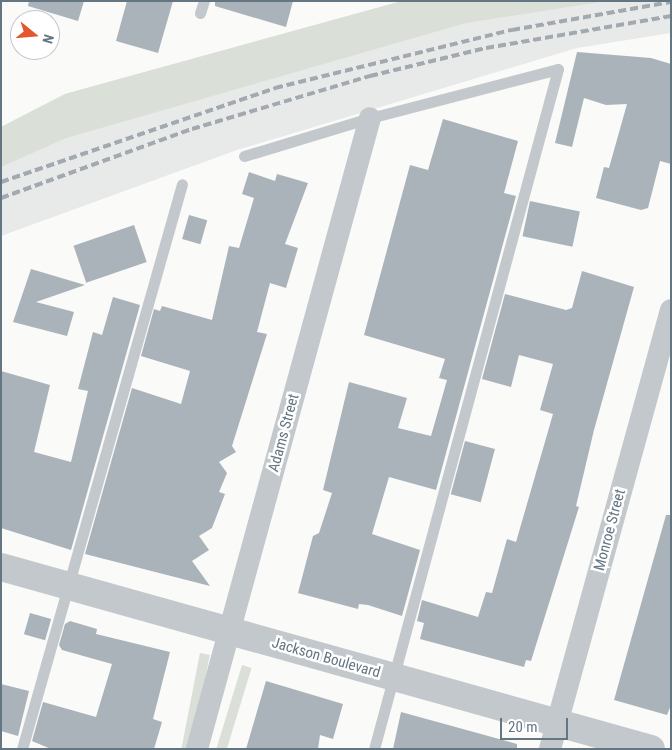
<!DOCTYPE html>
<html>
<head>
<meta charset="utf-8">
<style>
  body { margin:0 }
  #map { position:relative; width:672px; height:750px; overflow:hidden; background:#fafaf8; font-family:"Roboto Condensed",sans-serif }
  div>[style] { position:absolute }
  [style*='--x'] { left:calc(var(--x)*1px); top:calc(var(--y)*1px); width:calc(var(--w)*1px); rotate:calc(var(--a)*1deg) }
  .built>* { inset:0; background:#e8e9e9 }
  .green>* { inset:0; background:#dadfd7; transform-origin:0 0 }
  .building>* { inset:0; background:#aab3b9; transform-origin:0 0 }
  .service>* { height:11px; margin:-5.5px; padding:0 5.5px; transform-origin:5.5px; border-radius:5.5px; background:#c3c8cc }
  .minor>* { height:22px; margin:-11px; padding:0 11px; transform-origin:11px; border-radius:11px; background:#c3c8cc }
  .tertiary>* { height:28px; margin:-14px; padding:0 14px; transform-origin:14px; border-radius:14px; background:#c3c8cc }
  .rail>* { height:4px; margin-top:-2px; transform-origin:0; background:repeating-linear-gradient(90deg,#a2aab0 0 8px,transparent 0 12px) }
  span { translate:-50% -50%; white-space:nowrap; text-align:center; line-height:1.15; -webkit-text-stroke:5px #fff; paint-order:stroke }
  .street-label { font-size:15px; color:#657683 }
  .frame { position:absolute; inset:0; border:2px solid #657683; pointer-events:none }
  .north { position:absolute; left:10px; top:10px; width:50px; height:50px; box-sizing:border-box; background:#fff; border:1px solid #c1c8cd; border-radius:50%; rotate:107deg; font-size:14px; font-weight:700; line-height:20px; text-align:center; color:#657683 }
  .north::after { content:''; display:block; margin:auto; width:18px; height:22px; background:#e4572e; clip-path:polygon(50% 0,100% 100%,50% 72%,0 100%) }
  .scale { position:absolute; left:500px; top:718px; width:68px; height:22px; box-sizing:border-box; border:2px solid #657683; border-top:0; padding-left:6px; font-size:15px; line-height:18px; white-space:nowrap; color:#657683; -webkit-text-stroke:4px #fff; paint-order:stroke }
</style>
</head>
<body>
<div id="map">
  <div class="built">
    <i style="clip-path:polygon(402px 1px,671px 1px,671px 33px,577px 48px,237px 150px,1px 236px,1px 127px,65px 94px)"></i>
  </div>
  <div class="green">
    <i style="clip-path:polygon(402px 1px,606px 1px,466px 23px,66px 138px,1px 167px,1px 127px,65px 94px)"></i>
    <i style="left:200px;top:653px;width:10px;height:100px;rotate:11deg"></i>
    <i style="left:242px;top:665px;width:10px;height:87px;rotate:17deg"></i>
  </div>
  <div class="building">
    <i style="clip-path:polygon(29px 1px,84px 1px,78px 21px,28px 6px)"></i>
    <i style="clip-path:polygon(127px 1px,173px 1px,158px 53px,116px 41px)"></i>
    <i style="clip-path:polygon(215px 1px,293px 1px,286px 27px,215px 6px)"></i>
    <i style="clip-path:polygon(577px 52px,651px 58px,671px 64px,671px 164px,660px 161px,648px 208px,641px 210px,596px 198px,604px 167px,609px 168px,627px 104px,606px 105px,584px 98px,572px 147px,555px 143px)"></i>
    <i style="clip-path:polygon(443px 119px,518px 141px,504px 193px,516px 196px,436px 490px,389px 477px,372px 534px,420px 550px,402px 616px,368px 605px,359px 604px,358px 609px,298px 593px,313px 536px,319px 533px,332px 493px,323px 490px,349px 382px,407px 398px,398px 428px,431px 436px,447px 380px,439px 378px,445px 359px,364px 335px,410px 165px,428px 170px)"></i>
    <i style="clip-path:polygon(249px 172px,275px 181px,277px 174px,308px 183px,285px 244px,298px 248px,286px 288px,270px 283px,257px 332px,267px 334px,232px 446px,236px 452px,219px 462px,227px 473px,219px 492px,225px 494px,212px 528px,199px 536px,209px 550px,192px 561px,210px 586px,85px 554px,132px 388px,181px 404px,190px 371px,141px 356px,154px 309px,160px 311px,162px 306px,212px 320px,229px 246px,239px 248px,254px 198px,242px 194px)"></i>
    <i style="left:530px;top:201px;width:51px;height:36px;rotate:12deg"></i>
    <i style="left:189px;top:215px;width:19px;height:25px;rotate:16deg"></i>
    <i style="left:134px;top:225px;width:39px;height:64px;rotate:71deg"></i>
    <i style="clip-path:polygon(31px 269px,85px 285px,36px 302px,74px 312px,67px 336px,13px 322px)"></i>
    <i style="clip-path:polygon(582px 271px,634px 287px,594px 430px,576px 506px,579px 507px,531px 661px,526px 660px,524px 667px,420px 639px,424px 623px,417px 621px,422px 600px,478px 617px,486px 592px,492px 593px,507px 539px,516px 542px,553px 414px,540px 410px,553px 364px,519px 355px,511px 387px,482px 379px,505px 294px,566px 310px,572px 308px)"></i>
    <i style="clip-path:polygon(113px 297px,140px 305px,71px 550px,1px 528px,1px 371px,50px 385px,34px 452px,71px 462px,88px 391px,78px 389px,93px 332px,102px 335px)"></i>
    <i style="left:465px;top:441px;width:31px;height:55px;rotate:15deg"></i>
    <i style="clip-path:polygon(666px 515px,671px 515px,671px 705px,667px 715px,614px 700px)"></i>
    <i style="left:30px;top:613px;width:22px;height:22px;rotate:16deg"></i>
    <i style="clip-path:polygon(70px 621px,97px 629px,96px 634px,170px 652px,153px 719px,162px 722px,154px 749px,51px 749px,32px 741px,43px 702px,96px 717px,112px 664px,62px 650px,59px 645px,65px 624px)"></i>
    <i style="clip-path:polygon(266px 681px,343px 704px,333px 739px,320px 735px,318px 749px,246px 749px)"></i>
    <i style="clip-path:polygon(1px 684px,29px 691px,18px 736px,1px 731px)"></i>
    <i style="clip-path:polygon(401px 712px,517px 744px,517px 749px,393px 749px)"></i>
  </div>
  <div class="service">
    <i style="--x:200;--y:13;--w:13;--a:-72"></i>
    <i style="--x:244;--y:156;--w:132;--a:-16.8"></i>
    <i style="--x:370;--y:118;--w:194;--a:-14.6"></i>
    <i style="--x:558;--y:69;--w:704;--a:105.14"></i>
    <i style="--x:22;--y:749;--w:587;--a:-74.19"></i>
  </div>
  <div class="minor">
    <i style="--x:197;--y:749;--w:654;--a:-74.67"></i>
    <i style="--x:550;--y:749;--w:455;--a:-74.6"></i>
  </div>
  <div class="tertiary">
    <i style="--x:1;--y:567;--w:675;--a:15.64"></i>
  </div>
  <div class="rail">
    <i style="--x:1;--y:182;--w:290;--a:-18.9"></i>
    <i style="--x:275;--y:88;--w:244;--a:-13.8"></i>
    <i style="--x:512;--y:30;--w:161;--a:-10"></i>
    <i style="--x:1;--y:198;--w:203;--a:-19.9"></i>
    <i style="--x:192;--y:129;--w:186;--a:-16.6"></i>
    <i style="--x:370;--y:76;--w:119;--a:-13.6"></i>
    <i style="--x:486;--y:48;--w:188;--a:-9.8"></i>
  </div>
  <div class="street-label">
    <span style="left:284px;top:433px;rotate:-75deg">Adams Street</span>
    <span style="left:610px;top:530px;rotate:-75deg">Monroe Street</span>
    <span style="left:326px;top:658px;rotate:16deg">Jackson Boulevard</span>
  </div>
  <div class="frame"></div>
  <div class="north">N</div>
  <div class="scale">20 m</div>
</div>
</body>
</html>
